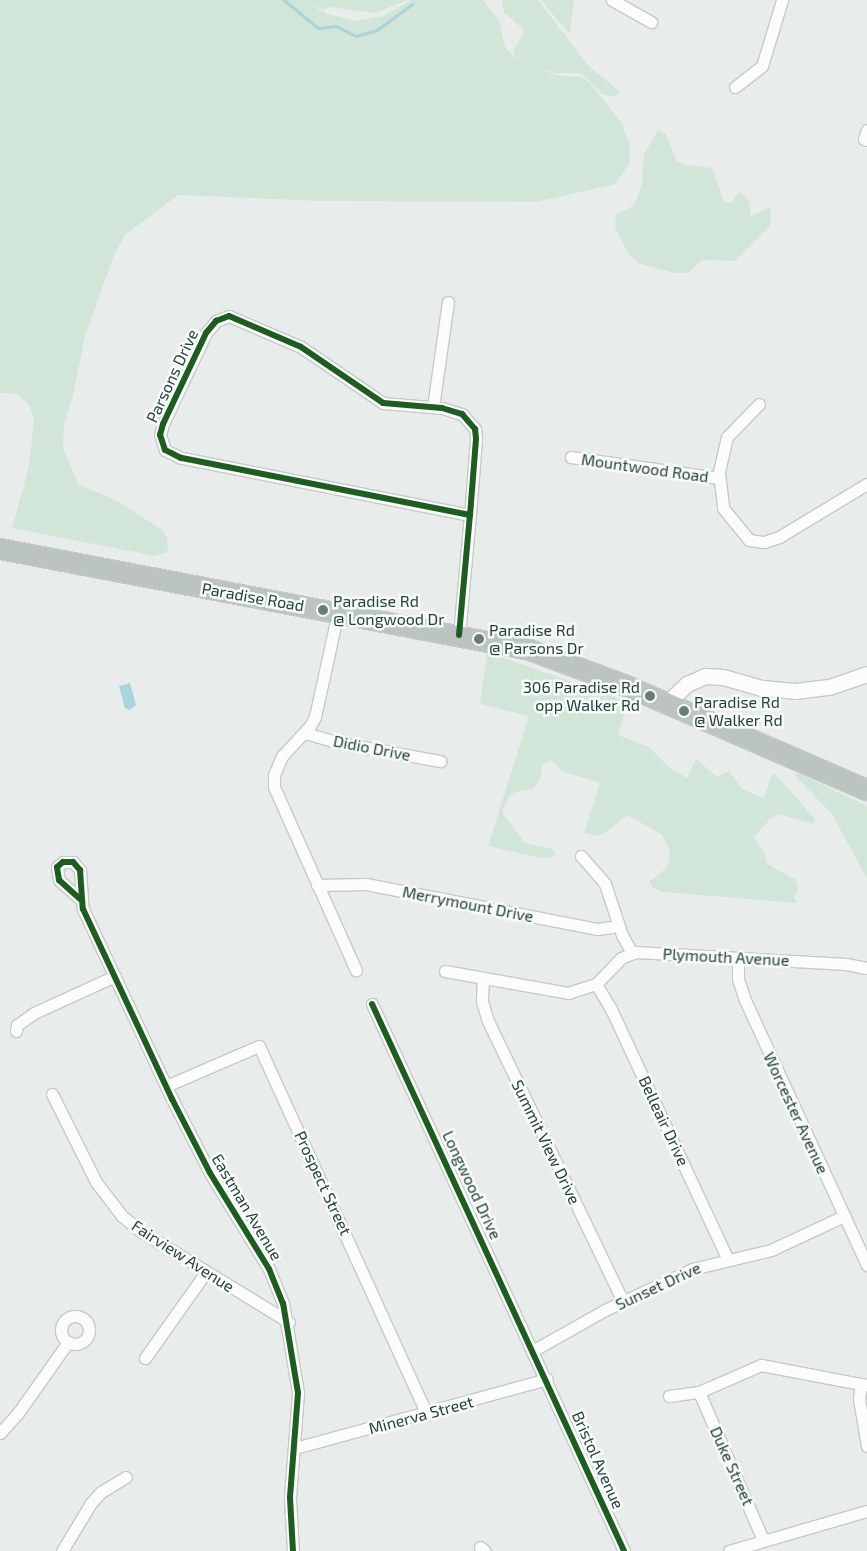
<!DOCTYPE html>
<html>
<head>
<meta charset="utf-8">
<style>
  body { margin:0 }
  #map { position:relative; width:867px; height:1551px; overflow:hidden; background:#e8edeb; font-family:"Exo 2",sans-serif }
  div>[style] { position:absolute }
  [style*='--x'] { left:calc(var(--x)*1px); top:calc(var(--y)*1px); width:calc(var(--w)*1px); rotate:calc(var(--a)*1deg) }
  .green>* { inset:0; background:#d1e6d8 }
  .water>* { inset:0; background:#a9d4db }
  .stream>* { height:3px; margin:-1.5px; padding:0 1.5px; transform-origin:1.5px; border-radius:1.5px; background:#a9d4db }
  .roads { filter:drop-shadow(1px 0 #c5cac8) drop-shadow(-1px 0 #c5cac8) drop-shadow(0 1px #c5cac8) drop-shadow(0 -1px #c5cac8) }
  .street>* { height:11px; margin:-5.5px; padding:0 5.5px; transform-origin:5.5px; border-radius:5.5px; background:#fcfcfc }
  .street>.ring { margin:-5.5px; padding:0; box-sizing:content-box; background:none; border:11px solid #fcfcfc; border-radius:50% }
  .secondary>* { height:15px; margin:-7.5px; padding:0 7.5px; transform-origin:7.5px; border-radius:7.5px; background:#fcfcfc }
  .highway>* { height:20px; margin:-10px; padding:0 10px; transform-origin:10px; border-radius:10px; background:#bcc4c2 }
  .cycleway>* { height:6px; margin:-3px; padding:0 3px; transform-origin:3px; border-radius:3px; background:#1b5e20 }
  .dots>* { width:14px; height:14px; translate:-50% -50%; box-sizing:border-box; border:2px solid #f7fbf9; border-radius:50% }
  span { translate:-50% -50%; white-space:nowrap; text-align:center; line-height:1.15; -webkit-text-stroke:5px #f7fbf9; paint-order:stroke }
  .street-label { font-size:16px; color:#24423a }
  .poi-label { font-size:16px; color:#24423a }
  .left { translate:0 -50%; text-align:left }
  .right { translate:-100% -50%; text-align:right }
</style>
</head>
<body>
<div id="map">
  <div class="green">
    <i style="clip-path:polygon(0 0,300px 0,306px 3px,302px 0,408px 0,375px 13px,329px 7px,324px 10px,307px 3px,328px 14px,356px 21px,383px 16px,411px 0,483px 0,499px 20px,505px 47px,517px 60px,513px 50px,524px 34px,523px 29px,504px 13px,502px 0,538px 0,587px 64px,621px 93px,613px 97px,602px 94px,582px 74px,577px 73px,555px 73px,528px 66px,561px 76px,582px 77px,590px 83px,621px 122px,630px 145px,629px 164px,615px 184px,537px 202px,322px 201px,178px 195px,126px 234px,114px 255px,85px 336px,73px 396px,64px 424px,63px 447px,78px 484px,119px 502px,161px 529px,167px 538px,168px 552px,155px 556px,12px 528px,29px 466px,34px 420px,29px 404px,16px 394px,0 393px)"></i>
    <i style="clip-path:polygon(542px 0,574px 0,570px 34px,549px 10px)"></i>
    <i style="clip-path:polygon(658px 130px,666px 134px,676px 160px,685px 165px,712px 168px,724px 202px,731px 203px,740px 191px,749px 201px,751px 216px,769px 208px,771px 211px,771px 225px,735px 261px,702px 260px,688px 273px,674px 273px,638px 263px,628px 253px,615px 228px,616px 214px,629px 209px,636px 201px,642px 183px,644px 154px)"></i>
    <i style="clip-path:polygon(487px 652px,628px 702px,618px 735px,649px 747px,670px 768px,687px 778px,696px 759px,717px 777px,729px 771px,742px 789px,763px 798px,773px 773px,777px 776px,815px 819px,814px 824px,779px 814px,769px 820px,754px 837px,764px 852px,767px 864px,796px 880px,798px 888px,794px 898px,797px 903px,663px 892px,653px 888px,649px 882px,666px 868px,669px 861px,670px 850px,662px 835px,628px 815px,603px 834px,598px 836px,584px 833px,600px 783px,562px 771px,551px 760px,541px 766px,541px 776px,534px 788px,513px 793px,507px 799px,502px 813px,525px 843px,552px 849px,555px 853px,553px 857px,540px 858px,488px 846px,529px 716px,480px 704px)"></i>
    <i style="clip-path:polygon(798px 773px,867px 806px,867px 879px,832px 814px,799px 780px,795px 775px)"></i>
  </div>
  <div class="water">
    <i style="clip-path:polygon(130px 683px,136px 705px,130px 710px,125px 708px,119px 686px)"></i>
  </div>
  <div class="stream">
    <i style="--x:284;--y:0;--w:44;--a:39.5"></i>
    <i style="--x:318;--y:28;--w:18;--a:-6"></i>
    <i style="--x:336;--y:26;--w:22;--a:27"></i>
    <i style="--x:356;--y:36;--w:22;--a:-16"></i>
    <i style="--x:377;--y:30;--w:44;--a:-36.6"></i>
  </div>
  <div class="roads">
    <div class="street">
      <i style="--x:612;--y:0;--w:45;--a:29.4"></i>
      <i style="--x:735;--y:87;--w:34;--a:-38"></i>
      <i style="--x:762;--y:66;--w:69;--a:-73.1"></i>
      <i style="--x:867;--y:130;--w:9;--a:108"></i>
      <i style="--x:864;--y:139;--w:3;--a:18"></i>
      <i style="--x:759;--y:404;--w:46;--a:134.1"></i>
      <i style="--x:727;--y:437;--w:37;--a:103"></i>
      <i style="--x:719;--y:473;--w:35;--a:83"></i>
      <i style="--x:723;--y:508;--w:41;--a:50.9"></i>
      <i style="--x:749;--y:540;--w:15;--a:8"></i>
      <i style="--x:764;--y:542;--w:16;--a:-18"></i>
      <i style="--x:779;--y:537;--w:103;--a:-31.1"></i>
      <i style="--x:433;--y:407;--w:106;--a:-81.9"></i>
      <i style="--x:571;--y:457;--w:149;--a:8.1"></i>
      <i style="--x:338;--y:612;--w:107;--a:102.4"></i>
      <i style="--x:315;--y:717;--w:10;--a:119"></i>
      <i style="--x:310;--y:726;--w:41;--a:133"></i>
      <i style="--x:282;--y:756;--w:21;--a:113"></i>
      <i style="--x:274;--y:775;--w:12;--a:90"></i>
      <i style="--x:274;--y:787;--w:201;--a:65.9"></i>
      <i style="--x:459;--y:635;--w:121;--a:-84.8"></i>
      <i style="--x:470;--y:515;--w:295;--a:-168.8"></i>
      <i style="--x:181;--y:458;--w:18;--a:-153"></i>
      <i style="--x:165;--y:450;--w:16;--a:-108"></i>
      <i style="--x:160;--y:435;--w:11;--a:-75"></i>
      <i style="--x:163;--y:424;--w:101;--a:-64.7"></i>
      <i style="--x:206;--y:333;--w:16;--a:-50"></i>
      <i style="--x:216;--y:321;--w:14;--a:-21"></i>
      <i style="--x:229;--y:316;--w:78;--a:23.3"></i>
      <i style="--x:301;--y:347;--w:99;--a:34.3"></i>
      <i style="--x:383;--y:403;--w:59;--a:4.8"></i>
      <i style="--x:442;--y:408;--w:21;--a:17"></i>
      <i style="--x:462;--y:414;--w:20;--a:49"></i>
      <i style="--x:475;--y:429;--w:10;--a:84"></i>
      <i style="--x:476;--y:439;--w:76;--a:94.5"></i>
      <i style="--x:305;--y:733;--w:37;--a:16"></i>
      <i style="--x:341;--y:743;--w:101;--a:10.3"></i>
      <i style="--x:581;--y:856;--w:37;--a:49"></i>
      <i style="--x:605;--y:884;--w:54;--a:71.6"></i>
      <i style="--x:622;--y:935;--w:21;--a:61"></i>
      <i style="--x:317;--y:885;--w:49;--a:-1.2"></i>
      <i style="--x:366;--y:884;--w:235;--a:11"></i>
      <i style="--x:597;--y:929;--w:22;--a:-8"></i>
      <i style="--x:80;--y:899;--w:28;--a:-138"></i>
      <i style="--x:59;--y:880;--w:13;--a:-99"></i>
      <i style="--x:57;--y:867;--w:8;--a:-40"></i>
      <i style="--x:63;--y:862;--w:10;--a:0"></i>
      <i style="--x:73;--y:862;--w:11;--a:49"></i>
      <i style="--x:80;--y:870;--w:39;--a:86"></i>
      <i style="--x:83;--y:909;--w:210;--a:64.9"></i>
      <i style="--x:172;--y:1099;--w:83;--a:62.8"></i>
      <i style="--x:210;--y:1173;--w:113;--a:58.4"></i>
      <i style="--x:269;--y:1269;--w:37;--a:68"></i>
      <i style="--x:283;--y:1303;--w:91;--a:80.5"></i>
      <i style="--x:298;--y:1393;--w:105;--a:94.4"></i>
      <i style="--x:290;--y:1498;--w:53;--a:86.8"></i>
      <i style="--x:738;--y:958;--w:21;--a:90"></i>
      <i style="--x:738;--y:979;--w:22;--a:72"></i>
      <i style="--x:745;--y:1000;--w:292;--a:65.3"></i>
      <i style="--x:445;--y:971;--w:125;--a:10.1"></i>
      <i style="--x:568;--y:993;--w:29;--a:-18"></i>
      <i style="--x:596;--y:984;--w:36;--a:-46"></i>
      <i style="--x:621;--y:958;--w:16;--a:-22"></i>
      <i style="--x:636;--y:952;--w:210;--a:3.3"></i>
      <i style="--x:846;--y:964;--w:21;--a:11"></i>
      <i style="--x:483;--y:979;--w:22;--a:93"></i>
      <i style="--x:482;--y:1001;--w:19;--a:74"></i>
      <i style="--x:487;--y:1019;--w:314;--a:64.3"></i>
      <i style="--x:596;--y:984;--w:29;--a:59"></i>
      <i style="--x:611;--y:1009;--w:277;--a:65"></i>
      <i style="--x:372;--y:1004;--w:602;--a:65.26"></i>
      <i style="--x:16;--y:1031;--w:6;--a:-81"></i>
      <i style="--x:17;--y:1025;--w:21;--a:-35"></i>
      <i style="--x:34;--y:1013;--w:89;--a:-24.6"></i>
      <i style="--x:166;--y:1086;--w:101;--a:-23.3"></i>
      <i style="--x:259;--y:1046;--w:405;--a:65.5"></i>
      <i style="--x:52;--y:1094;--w:98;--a:63.4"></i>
      <i style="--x:96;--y:1182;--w:43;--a:52.6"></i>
      <i style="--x:122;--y:1216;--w:26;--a:39"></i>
      <i style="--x:142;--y:1232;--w:172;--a:31.5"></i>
      <i class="ring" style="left:61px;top:1316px;width:17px;height:17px"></i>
      <i style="--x:534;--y:1350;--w:81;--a:-29.4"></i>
      <i style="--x:605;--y:1310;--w:96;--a:-25.2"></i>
      <i style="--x:692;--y:1269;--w:81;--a:-13.5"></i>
      <i style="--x:771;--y:1250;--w:81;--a:-25"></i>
      <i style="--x:145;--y:1358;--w:105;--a:-54.7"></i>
      <i style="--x:867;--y:1385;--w:6;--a:-171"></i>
      <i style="--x:861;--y:1384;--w:15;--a:98"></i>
      <i style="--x:859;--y:1399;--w:48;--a:80.3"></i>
      <i style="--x:699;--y:1392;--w:161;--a:66.6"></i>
      <i style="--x:669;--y:1396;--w:30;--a:-8"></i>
      <i style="--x:699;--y:1392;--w:68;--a:-23.5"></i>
      <i style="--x:761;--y:1365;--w:102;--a:10.8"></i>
      <i style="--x:0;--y:1433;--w:27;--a:-48"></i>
      <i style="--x:18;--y:1413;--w:87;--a:-54.8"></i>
      <i style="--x:295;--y:1448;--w:261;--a:-15.3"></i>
      <i style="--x:480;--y:1547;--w:6;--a:39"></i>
      <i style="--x:62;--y:1551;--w:56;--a:-58.9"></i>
      <i style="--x:91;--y:1503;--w:15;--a:-48"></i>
      <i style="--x:101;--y:1492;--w:29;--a:-31"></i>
      <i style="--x:729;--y:1551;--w:144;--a:-16.2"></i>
    </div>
    <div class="secondary">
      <i style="--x:666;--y:704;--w:29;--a:-44"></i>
      <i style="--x:687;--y:684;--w:20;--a:-24"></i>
      <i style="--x:705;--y:676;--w:18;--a:3"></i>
      <i style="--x:723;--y:677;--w:41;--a:15.8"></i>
      <i style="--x:762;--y:688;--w:33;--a:5"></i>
      <i style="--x:795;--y:691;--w:34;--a:-7"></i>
      <i style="--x:829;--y:687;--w:40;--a:-18.9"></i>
    </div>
    <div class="highway">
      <i style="--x:0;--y:549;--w:540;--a:10.79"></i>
      <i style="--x:530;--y:650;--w:100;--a:20.4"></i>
      <i style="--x:624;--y:685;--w:265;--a:23.4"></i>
    </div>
  </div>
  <div class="cycleway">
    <i style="--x:459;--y:635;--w:121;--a:-84.8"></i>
    <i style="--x:470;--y:515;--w:295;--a:-168.8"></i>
    <i style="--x:181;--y:458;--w:18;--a:-153"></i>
    <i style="--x:165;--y:450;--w:16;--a:-108"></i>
    <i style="--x:160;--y:435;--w:11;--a:-75"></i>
    <i style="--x:163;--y:424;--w:101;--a:-64.7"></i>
    <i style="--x:206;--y:333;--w:16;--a:-50"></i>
    <i style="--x:216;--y:321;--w:14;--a:-21"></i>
    <i style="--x:229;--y:316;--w:78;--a:23.3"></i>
    <i style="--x:301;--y:347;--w:99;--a:34.3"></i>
    <i style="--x:383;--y:403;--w:59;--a:4.8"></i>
    <i style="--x:442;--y:408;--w:21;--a:17"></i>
    <i style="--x:462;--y:414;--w:20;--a:49"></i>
    <i style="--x:475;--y:429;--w:10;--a:84"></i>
    <i style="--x:476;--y:439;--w:76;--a:94.5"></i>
    <i style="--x:80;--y:899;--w:28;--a:-138"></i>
    <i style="--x:59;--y:880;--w:13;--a:-99"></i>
    <i style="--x:57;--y:867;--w:8;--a:-40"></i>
    <i style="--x:63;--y:862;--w:10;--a:0"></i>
    <i style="--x:73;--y:862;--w:11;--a:49"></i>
    <i style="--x:80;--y:870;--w:39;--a:86"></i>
    <i style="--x:83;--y:909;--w:210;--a:64.9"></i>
    <i style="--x:172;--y:1099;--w:83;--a:62.8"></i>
    <i style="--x:210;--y:1173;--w:113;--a:58.4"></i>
    <i style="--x:269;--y:1269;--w:37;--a:68"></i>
    <i style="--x:283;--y:1303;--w:91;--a:80.5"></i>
    <i style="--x:298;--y:1393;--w:105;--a:94.4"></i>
    <i style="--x:290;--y:1498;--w:53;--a:86.8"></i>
    <i style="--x:372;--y:1004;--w:602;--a:65.26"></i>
  </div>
  <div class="dots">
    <i style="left:323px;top:610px;background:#697e78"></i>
    <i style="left:479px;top:639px;background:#697e78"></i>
    <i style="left:650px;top:696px;background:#697e78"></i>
    <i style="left:684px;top:711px;background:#697e78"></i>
  </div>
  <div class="street-label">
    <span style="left:172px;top:376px;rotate:-65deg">Parsons Drive</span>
    <span style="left:645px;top:468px;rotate:8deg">Mountwood Road</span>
    <span style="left:253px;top:597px;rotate:10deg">Paradise Road</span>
    <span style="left:372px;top:748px;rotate:11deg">Didio Drive</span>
    <span style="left:468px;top:904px;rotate:11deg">Merrymount Drive</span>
    <span style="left:726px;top:957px;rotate:3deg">Plymouth Avenue</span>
    <span style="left:796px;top:1113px;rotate:65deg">Worcester Avenue</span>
    <span style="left:664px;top:1121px;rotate:65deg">Belleair Drive</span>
    <span style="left:546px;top:1142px;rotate:64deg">Summit View Drive</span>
    <span style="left:323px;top:1183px;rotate:65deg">Prospect Street</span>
    <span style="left:472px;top:1185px;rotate:65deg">Longwood Drive</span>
    <span style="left:247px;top:1207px;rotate:59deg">Eastman Avenue</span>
    <span style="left:183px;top:1256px;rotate:33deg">Fairview Avenue</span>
    <span style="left:658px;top:1286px;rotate:-25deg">Sunset Drive</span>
    <span style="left:421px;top:1415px;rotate:-15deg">Minerva Street</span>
    <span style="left:598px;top:1460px;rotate:66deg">Bristol Avenue</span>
    <span style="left:732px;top:1466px;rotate:66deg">Duke Street</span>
  </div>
  <div class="poi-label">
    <span class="left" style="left:333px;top:610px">Paradise Rd<br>@ Longwood Dr</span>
    <span class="left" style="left:489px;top:639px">Paradise Rd<br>@ Parsons Dr</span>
    <span class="right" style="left:640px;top:696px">306 Paradise Rd<br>opp Walker Rd</span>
    <span class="left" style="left:694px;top:711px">Paradise Rd<br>@ Walker Rd</span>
  </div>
</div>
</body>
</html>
